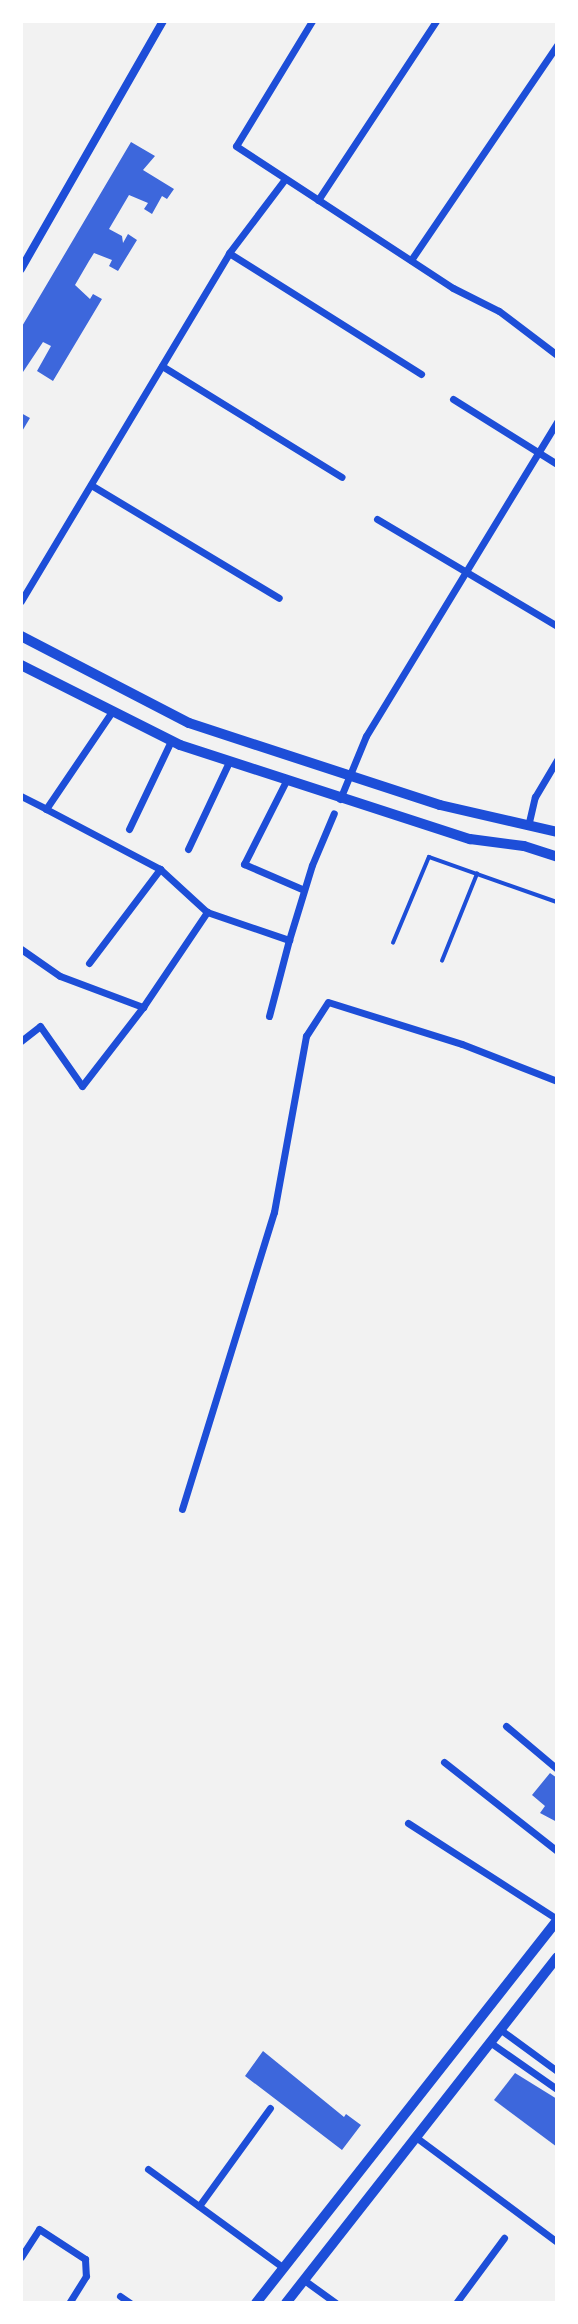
<!DOCTYPE html>
<html>
<head>
<meta charset="utf-8">
<style>
  body { margin:0 }
  #map { position:relative; width:578px; height:2324px; overflow:hidden; background:#f2f2f2; font-family:"Titillium Web",sans-serif }
  div>[style] { position:absolute }
  [style*='--x'] { left:calc(var(--x)*1px); top:calc(var(--y)*1px); width:calc(var(--w)*1px); rotate:calc(var(--a)*1deg) }
  .building>* { inset:0; background:#3d67dc }
  .service>* { height:3.5px; margin:-1.75px; padding:0 1.75px; transform-origin:1.75px; border-radius:1.75px; background:#1d4ed8 }
  .minor>* { height:7px; margin:-3.5px; padding:0 3.5px; transform-origin:3.5px; border-radius:3.5px; background:#1d4ed8 }
  .tertiary>* { height:8px; margin:-4px; padding:0 4px; transform-origin:4px; border-radius:4px; background:#1d4ed8 }
  .secondary>* { height:10px; margin:-5px; padding:0 5px; transform-origin:5px; border-radius:5px; background:#1d4ed8 }
  span { translate:-50% -50%; white-space:nowrap; text-align:center; line-height:1.15; -webkit-text-stroke:7px #fff; paint-order:stroke }
  .frame { position:absolute; inset:0; border:23px solid #fff; pointer-events:none }
</style>
</head>
<body>
<div id="map">
  <div class="building">
    <i style="clip-path:polygon(131px 142px,155px 156px,143px 170px,174px 189px,167px 199px,162px 196px,152px 214px,144px 209px,148px 203px,129px 195px,109px 229px,122px 236px,123px 243px,128px 234px,137px 240px,118px 271px,109px 266px,112px 260px,94px 253px,89px 261px,75px 285px,90px 299px,93px 294px,102px 299px,53px 381px,37px 371px,51px 346px,43px 342px,21px 375px,21px 328px)"></i>
    <i style="clip-path:polygon(21px 413px,30px 418px,21px 433px)"></i>
    <i style="clip-path:polygon(550px 1773px,557px 1778px,557px 1822px,540px 1813px,545px 1806px,532px 1795px)"></i>
    <i style="clip-path:polygon(263px 2051px,344px 2117px,346px 2114px,361px 2125px,342px 2150px,245px 2076px)"></i>
    <i style="clip-path:polygon(515px 2073px,557px 2099px,557px 2147px,494px 2100px)"></i>
  </div>
  <div class="service">
    <i style="--x:393;--y:943;--w:93;--a:-67.3"></i>
    <i style="--x:429;--y:857;--w:51;--a:19.5"></i>
    <i style="--x:442;--y:961;--w:94;--a:-68.1"></i>
    <i style="--x:477;--y:874;--w:85;--a:19.3"></i>
  </div>
  <div class="minor">
    <i style="--x:312;--y:21;--w:146;--a:121.3"></i>
    <i style="--x:236;--y:146;--w:259;--a:33.2"></i>
    <i style="--x:453;--y:288;--w:51;--a:26.6"></i>
    <i style="--x:499;--y:311;--w:73;--a:37.2"></i>
    <i style="--x:318;--y:200;--w:214;--a:-56.6"></i>
    <i style="--x:229;--y:253;--w:227;--a:32.2"></i>
    <i style="--x:411;--y:260;--w:260;--a:-55.8"></i>
    <i style="--x:162;--y:366;--w:211;--a:31.7"></i>
    <i style="--x:453;--y:399;--w:123;--a:32"></i>
    <i style="--x:91;--y:485;--w:219;--a:31"></i>
    <i style="--x:377;--y:519;--w:209;--a:30.7"></i>
    <i style="--x:21;--y:601;--w:405;--a:-59.1"></i>
    <i style="--x:229;--y:253;--w:93;--a:-52.9"></i>
    <i style="--x:111;--y:713;--w:116;--a:124.1"></i>
    <i style="--x:46;--y:809;--w:129;--a:27.8"></i>
    <i style="--x:160;--y:869;--w:64;--a:42.5"></i>
    <i style="--x:286;--y:781;--w:93;--a:116.8"></i>
    <i style="--x:244;--y:864;--w:65;--a:23.4"></i>
    <i style="--x:21;--y:796;--w:28;--a:27"></i>
    <i style="--x:340;--y:799;--w:68;--a:-67.6"></i>
    <i style="--x:366;--y:736;--w:368;--a:-58.7"></i>
    <i style="--x:529;--y:822;--w:26;--a:-77"></i>
    <i style="--x:535;--y:797;--w:43;--a:-59.3"></i>
    <i style="--x:129;--y:829;--w:98;--a:-64.5"></i>
    <i style="--x:188;--y:849;--w:96;--a:-64.8"></i>
    <i style="--x:21;--y:949;--w:47;--a:34.7"></i>
    <i style="--x:60;--y:976;--w:89;--a:20.5"></i>
    <i style="--x:143;--y:1007;--w:115;--a:-56"></i>
    <i style="--x:207;--y:912;--w:87;--a:18.9"></i>
    <i style="--x:289;--y:940;--w:78;--a:-73"></i>
    <i style="--x:312;--y:865;--w:56;--a:-67.1"></i>
    <i style="--x:89;--y:963;--w:118;--a:-52.9"></i>
    <i style="--x:269;--y:1016;--w:79;--a:-75.3"></i>
    <i style="--x:21;--y:1041;--w:24;--a:-38"></i>
    <i style="--x:40;--y:1026;--w:73;--a:55"></i>
    <i style="--x:82;--y:1086;--w:100;--a:-52.3"></i>
    <i style="--x:182;--y:1509;--w:311;--a:-72.8"></i>
    <i style="--x:274;--y:1212;--w:179;--a:-79.7"></i>
    <i style="--x:306;--y:1036;--w:40;--a:-57.1"></i>
    <i style="--x:328;--y:1002;--w:140;--a:17.4"></i>
    <i style="--x:462;--y:1044;--w:102;--a:21.3"></i>
    <i style="--x:506;--y:1726;--w:67;--a:40.1"></i>
    <i style="--x:444;--y:1762;--w:144;--a:38.2"></i>
    <i style="--x:408;--y:1823;--w:177;--a:32.8"></i>
    <i style="--x:501;--y:2030;--w:69;--a:36.2"></i>
    <i style="--x:491;--y:2043;--w:80;--a:34.9"></i>
    <i style="--x:417;--y:2138;--w:174;--a:36.6"></i>
    <i style="--x:148;--y:2169;--w:168;--a:36.1"></i>
    <i style="--x:199;--y:2206;--w:121;--a:-54.1"></i>
    <i style="--x:21;--y:2257;--w:33;--a:-57"></i>
    <i style="--x:39;--y:2229;--w:55;--a:33.1"></i>
    <i style="--x:85;--y:2259;--w:17;--a:87"></i>
    <i style="--x:86;--y:2276;--w:32;--a:122"></i>
    <i style="--x:304;--y:2280;--w:39;--a:36"></i>
    <i style="--x:120;--y:2296;--w:12;--a:35"></i>
    <i style="--x:456;--y:2303;--w:81;--a:-53.6"></i>
  </div>
  <div class="tertiary">
    <i style="--x:21;--y:269;--w:286;--a:-60.2"></i>
  </div>
  <div class="secondary">
    <i style="--x:21;--y:636;--w:189;--a:27.4"></i>
    <i style="--x:189;--y:723;--w:264;--a:18.1"></i>
    <i style="--x:440;--y:805;--w:120;--a:13"></i>
    <i style="--x:21;--y:665;--w:178;--a:26.7"></i>
    <i style="--x:180;--y:745;--w:305;--a:18"></i>
    <i style="--x:470;--y:839;--w:54;--a:7.4"></i>
    <i style="--x:524;--y:846;--w:35;--a:18"></i>
    <i style="--x:256;--y:2303;--w:487;--a:-51.8"></i>
    <i style="--x:286;--y:2303;--w:439;--a:-51.9"></i>
  </div>
  <div class="frame"></div>
</div>
</body>
</html>
